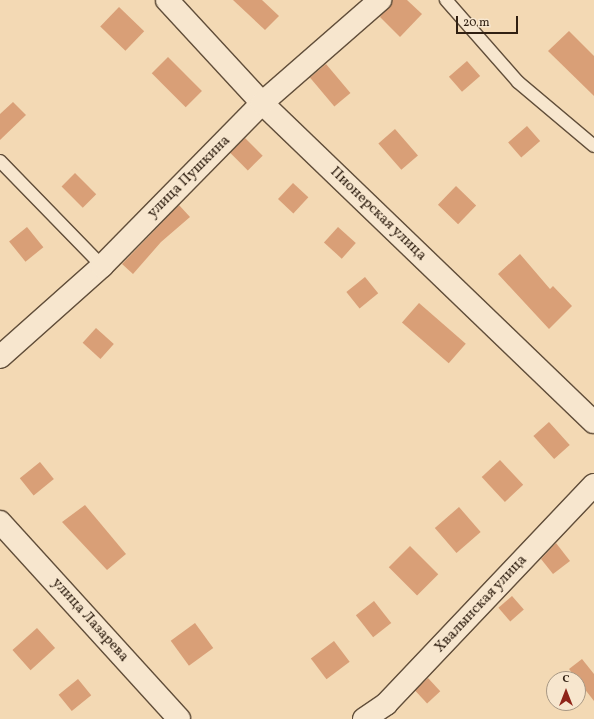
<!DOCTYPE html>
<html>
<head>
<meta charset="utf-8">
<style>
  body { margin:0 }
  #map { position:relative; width:594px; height:719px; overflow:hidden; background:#f3d9b4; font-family:Vollkorn,serif }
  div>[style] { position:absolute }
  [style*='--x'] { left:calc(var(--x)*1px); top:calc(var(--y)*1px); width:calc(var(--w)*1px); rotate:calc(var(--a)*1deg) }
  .building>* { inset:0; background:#d99f77; transform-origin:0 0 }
  .roads { filter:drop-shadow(1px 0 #614e3a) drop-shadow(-1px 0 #614e3a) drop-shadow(0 1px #614e3a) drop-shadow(0 -1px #614e3a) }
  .service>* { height:12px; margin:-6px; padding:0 6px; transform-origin:6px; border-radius:6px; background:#f7e6ce }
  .minor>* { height:22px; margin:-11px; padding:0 11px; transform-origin:11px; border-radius:11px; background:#f7e6ce }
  span { translate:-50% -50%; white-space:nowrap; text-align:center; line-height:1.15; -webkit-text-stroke:3.5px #f7e6ce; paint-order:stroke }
  .street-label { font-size:15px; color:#302012 }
  .north { position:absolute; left:546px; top:671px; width:40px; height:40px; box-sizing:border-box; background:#f7e6ce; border:1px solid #a79783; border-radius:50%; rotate:0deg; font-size:11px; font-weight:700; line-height:16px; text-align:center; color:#302012 }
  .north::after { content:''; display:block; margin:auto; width:14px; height:18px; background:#8f2418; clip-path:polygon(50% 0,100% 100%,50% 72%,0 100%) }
  .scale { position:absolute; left:456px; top:16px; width:62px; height:18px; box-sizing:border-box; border:2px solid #302012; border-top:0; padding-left:5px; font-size:12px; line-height:14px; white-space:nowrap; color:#302012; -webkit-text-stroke:3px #f7e6ce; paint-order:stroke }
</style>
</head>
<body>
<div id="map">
  <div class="building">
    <i style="clip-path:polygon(233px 0,262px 0,279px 16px,265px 30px)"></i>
    <i style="clip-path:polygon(392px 0,407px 0,422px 14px,400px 37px,380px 17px)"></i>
    <i style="left:119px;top:7px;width:35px;height:27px;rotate:44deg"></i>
    <i style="clip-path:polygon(569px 31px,594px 56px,594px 96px,548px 51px)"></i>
    <i style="left:168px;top:57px;width:48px;height:23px;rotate:45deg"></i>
    <i style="left:467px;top:61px;width:20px;height:24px;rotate:49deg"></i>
    <i style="left:326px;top:64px;width:38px;height:21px;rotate:50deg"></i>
    <i style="clip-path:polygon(13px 102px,26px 115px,0 140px,0 114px)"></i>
    <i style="left:527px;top:126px;width:20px;height:25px;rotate:49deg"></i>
    <i style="left:395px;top:129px;width:35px;height:22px;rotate:49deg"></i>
    <i style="left:245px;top:138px;width:25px;height:21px;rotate:45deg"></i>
    <i style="left:75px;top:173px;width:30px;height:19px;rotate:45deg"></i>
    <i style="left:293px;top:183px;width:21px;height:22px;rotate:43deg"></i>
    <i style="left:456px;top:186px;width:28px;height:26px;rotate:44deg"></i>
    <i style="clip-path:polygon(179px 205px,190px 217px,161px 242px,133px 274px,122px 264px)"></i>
    <i style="left:27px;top:227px;width:26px;height:23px;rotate:51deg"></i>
    <i style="left:338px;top:227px;width:24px;height:21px;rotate:42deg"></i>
    <i style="clip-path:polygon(520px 254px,550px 289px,553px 286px,572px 306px,549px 329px,498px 274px)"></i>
    <i style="left:365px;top:277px;width:21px;height:24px;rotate:51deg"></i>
    <i style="left:419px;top:303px;width:62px;height:26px;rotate:41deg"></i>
    <i style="left:96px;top:328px;width:24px;height:20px;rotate:42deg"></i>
    <i style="left:549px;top:422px;width:31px;height:21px;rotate:48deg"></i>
    <i style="left:500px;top:460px;width:34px;height:25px;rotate:47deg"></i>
    <i style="left:40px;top:462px;width:22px;height:26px;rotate:51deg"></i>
    <i style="clip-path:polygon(85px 505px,126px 554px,107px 570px,62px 522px)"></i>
    <i style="left:459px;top:507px;width:33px;height:32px;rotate:49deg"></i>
    <i style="clip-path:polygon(556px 543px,570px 561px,553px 574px,541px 559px)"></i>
    <i style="left:410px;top:546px;width:40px;height:30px;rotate:45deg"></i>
    <i style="left:512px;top:596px;width:18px;height:18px;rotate:49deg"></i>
    <i style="left:374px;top:601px;width:28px;height:23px;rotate:52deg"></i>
    <i style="left:195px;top:623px;width:31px;height:30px;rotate:54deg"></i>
    <i style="left:37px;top:628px;width:27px;height:33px;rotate:48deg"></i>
    <i style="left:334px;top:641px;width:26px;height:29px;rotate:53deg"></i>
    <i style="clip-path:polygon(582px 659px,594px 674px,594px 701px,569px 669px)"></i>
    <i style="left:428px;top:678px;width:18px;height:18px;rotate:47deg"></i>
    <i style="left:78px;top:679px;width:21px;height:25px;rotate:51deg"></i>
  </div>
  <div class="roads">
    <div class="service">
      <i style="--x:446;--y:0;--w:109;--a:48.7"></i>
      <i style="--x:518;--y:82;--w:99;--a:40.1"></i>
      <i style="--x:0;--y:161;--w:146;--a:45.8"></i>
    </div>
    <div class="minor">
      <i style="--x:167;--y:0;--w:140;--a:47.3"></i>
      <i style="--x:262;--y:103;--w:460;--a:43.9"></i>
      <i style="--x:0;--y:357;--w:137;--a:-41.7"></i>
      <i style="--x:102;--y:266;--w:228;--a:-45.5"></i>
      <i style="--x:262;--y:103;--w:157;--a:-41.1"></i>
      <i style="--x:0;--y:522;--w:266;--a:47.7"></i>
      <i style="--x:364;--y:719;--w:27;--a:-34"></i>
      <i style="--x:386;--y:704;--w:302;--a:-46.5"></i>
    </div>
  </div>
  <div class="street-label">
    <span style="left:189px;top:177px;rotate:-45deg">улица Пушкина</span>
    <span style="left:378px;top:214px;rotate:44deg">Пионерская улица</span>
    <span style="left:481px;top:604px;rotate:-47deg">Хвалынская улица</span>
    <span style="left:90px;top:620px;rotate:48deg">улица Лазарева</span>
  </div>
  <div class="north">С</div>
  <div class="scale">20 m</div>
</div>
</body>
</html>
